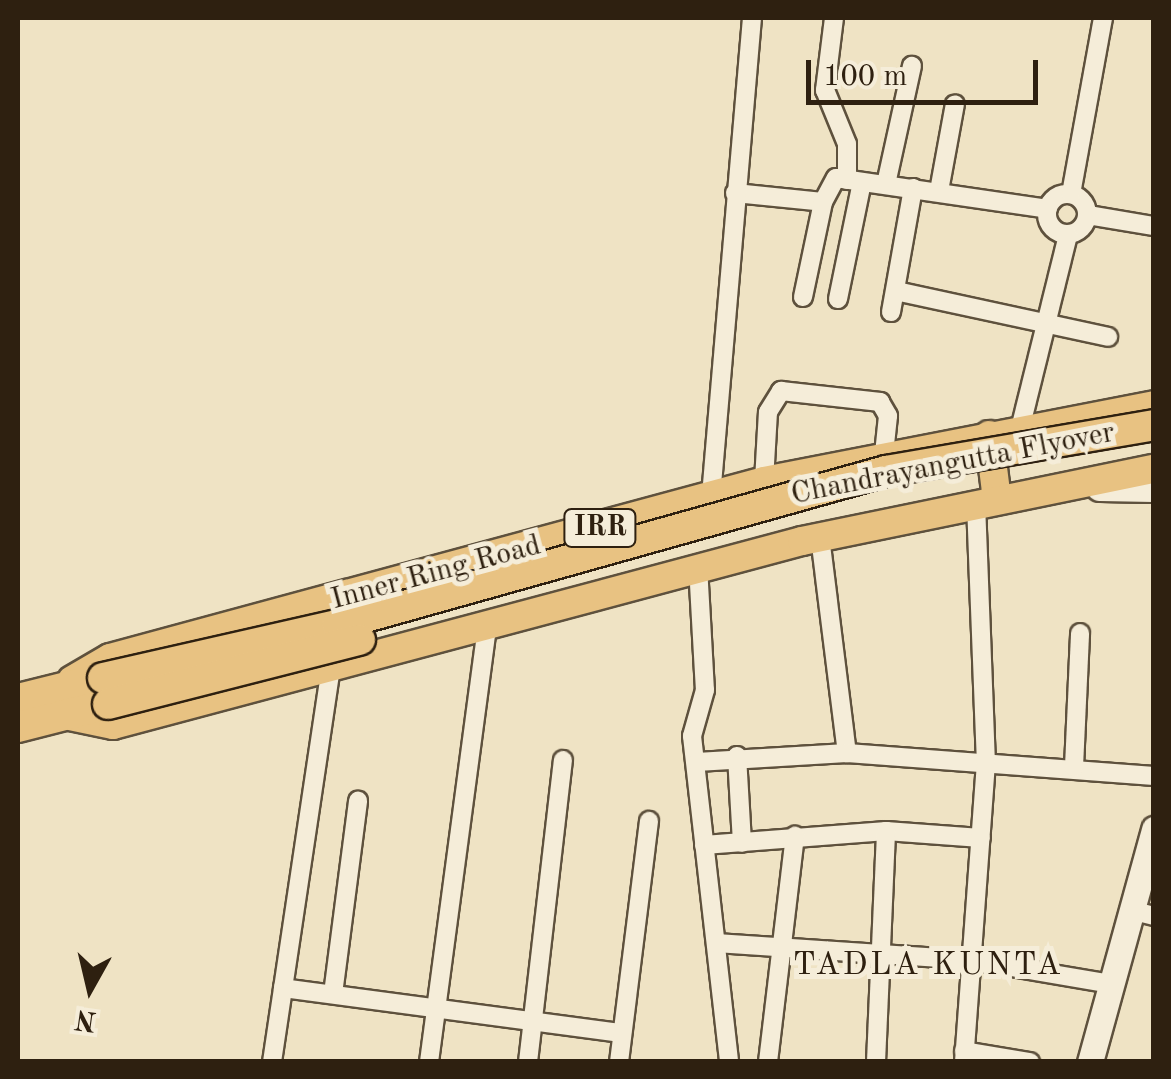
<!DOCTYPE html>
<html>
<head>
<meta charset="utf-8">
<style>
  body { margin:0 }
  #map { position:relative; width:1171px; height:1079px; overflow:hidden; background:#efe3c4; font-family:"Old Standard TT",serif }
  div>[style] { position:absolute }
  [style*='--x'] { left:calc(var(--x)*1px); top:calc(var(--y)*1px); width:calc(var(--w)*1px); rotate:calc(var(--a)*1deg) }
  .roads { filter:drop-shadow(2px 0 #5e513d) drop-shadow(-2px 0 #5e513d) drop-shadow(0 2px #5e513d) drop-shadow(0 -2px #5e513d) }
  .street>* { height:18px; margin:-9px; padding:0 9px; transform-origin:9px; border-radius:9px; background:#f5edd9 }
  .street>.ring { margin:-9px; padding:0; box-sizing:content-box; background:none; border:18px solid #f5edd9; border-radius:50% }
  .secondary>* { height:25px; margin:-12.5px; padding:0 12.5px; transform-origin:12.5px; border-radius:12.5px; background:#f5edd9 }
  .primary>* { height:28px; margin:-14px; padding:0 14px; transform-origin:14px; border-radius:14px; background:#e8c282 }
  .highway>* { height:30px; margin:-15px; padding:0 15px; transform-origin:15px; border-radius:15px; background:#e8c282 }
  .bridges { filter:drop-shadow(2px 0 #2e2010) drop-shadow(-2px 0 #2e2010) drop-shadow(0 2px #2e2010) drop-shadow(0 -2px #2e2010) }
  .highway-bridge>* { height:30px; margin:-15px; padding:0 15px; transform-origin:15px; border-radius:15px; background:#e8c282 }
  span { translate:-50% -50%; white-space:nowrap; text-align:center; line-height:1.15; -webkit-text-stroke:10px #f5edd9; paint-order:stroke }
  .shield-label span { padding:2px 8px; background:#f5edd9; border:2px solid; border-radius:8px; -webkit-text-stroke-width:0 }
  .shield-label { font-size:28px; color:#2e2010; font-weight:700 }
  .street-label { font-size:30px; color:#2e2010 }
  .neighbourhood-label { font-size:32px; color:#2e2010; letter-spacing:2.5px }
  .frame { position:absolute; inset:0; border:20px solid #2e2010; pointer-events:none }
  .north { position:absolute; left:40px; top:939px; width:100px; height:100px; -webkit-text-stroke:8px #f5edd9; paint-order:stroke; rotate:188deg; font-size:28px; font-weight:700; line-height:40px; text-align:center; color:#2e2010 }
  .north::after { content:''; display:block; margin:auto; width:35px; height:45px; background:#2e2010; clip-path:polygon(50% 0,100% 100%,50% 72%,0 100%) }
  .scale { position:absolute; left:806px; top:60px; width:232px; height:45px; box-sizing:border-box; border:5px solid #2e2010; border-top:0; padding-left:12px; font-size:30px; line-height:35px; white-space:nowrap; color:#2e2010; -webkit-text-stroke:8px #f5edd9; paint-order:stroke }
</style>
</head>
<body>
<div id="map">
  <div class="roads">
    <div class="street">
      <i style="--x:834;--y:18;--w:73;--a:97.1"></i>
      <i style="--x:825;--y:90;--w:58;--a:67.8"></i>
      <i style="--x:847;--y:144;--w:36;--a:90"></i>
      <i style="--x:886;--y:184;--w:121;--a:-77.6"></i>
      <i style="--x:939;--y:191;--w:88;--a:-79.6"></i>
      <i style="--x:735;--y:193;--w:88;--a:5.8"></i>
      <i style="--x:823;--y:202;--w:27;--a:-62"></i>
      <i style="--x:836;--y:178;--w:214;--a:8.3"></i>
      <i class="ring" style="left:1047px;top:194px;width:22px;height:22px"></i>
      <i style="--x:1071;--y:194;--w:179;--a:-79.7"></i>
      <i style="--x:1088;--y:215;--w:67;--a:9.5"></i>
      <i style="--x:896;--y:291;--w:217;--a:12.2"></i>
      <i style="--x:803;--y:297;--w:97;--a:-78.1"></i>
      <i style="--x:838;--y:299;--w:119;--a:-78.4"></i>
      <i style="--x:891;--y:312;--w:126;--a:-79.9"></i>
      <i style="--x:1020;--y:429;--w:200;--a:-76.1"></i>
      <i style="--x:764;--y:481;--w:69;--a:-86.7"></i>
      <i style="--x:768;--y:412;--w:25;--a:-58"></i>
      <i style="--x:781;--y:391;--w:100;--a:6.3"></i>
      <i style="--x:880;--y:402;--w:16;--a:60"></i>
      <i style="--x:888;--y:416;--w:38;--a:96"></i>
      <i style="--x:711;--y:496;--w:480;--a:-85.1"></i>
      <i style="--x:820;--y:537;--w:218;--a:82.9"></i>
      <i style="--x:698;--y:566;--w:124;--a:86.8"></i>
      <i style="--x:705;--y:690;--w:48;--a:105.8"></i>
      <i style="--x:692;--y:736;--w:328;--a:83.5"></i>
      <i style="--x:737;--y:756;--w:87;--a:86.7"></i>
      <i style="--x:697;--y:762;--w:150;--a:-3.4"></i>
      <i style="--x:847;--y:753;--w:308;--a:4.3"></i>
      <i style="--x:1074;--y:767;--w:134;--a:-87.4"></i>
      <i style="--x:704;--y:845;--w:183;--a:-4.4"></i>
      <i style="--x:886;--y:831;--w:95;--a:4.2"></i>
      <i style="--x:1134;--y:911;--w:21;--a:14"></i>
      <i style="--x:716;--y:943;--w:255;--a:3.8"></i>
      <i style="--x:970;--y:960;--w:144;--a:9.6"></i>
      <i style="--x:283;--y:988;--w:342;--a:7.6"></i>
      <i style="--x:333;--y:994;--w:195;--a:-82.6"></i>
      <i style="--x:964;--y:1051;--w:67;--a:9.5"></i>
      <i style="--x:272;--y:1062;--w:398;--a:-81.5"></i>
      <i style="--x:429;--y:1062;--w:439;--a:-82.4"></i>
      <i style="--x:528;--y:1062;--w:304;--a:-83.4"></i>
      <i style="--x:619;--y:1062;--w:243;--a:-82.9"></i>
      <i style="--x:768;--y:1062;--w:228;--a:-83.2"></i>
      <i style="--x:876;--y:1062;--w:231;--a:-87.5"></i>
      <i style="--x:964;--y:1062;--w:299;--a:-85.8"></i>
      <i style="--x:986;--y:764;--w:260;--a:-92.2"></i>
    </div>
    <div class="secondary">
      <i style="--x:1099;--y:488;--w:55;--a:1"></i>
      <i style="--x:1090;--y:1062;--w:242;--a:-74.6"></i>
    </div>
    <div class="primary">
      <i style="--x:989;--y:435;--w:65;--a:83"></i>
      <i style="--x:72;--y:680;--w:44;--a:-30.1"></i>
      <i style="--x:110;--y:658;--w:678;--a:-15.14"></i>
      <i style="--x:764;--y:481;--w:397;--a:-11"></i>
      <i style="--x:65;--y:715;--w:49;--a:11.8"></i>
      <i style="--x:113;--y:725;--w:713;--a:-14.95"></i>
      <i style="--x:802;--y:541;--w:359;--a:-11.6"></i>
    </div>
    <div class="highway">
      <i style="--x:18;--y:699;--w:88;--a:-13.9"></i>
      <i style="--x:18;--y:727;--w:93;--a:-14.3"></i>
    </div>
  </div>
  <div class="bridges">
    <div class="highway-bridge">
      <i style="--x:103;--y:678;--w:240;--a:-12.8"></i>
      <i style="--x:337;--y:625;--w:570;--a:-15.67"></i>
      <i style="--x:886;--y:471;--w:272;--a:-9.7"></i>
      <i style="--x:108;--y:704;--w:260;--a:-14.3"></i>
    </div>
  </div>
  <div class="shield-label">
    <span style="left:600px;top:528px">IRR</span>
  </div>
  <div class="street-label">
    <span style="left:953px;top:464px;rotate:-11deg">Chandrayangutta Flyover</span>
    <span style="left:436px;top:573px;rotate:-15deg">Inner Ring Road</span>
  </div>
  <div class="neighbourhood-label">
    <span style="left:928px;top:966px">TADLA KUNTA</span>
  </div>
  <div class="frame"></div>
  <div class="north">N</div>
  <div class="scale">100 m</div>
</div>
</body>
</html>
